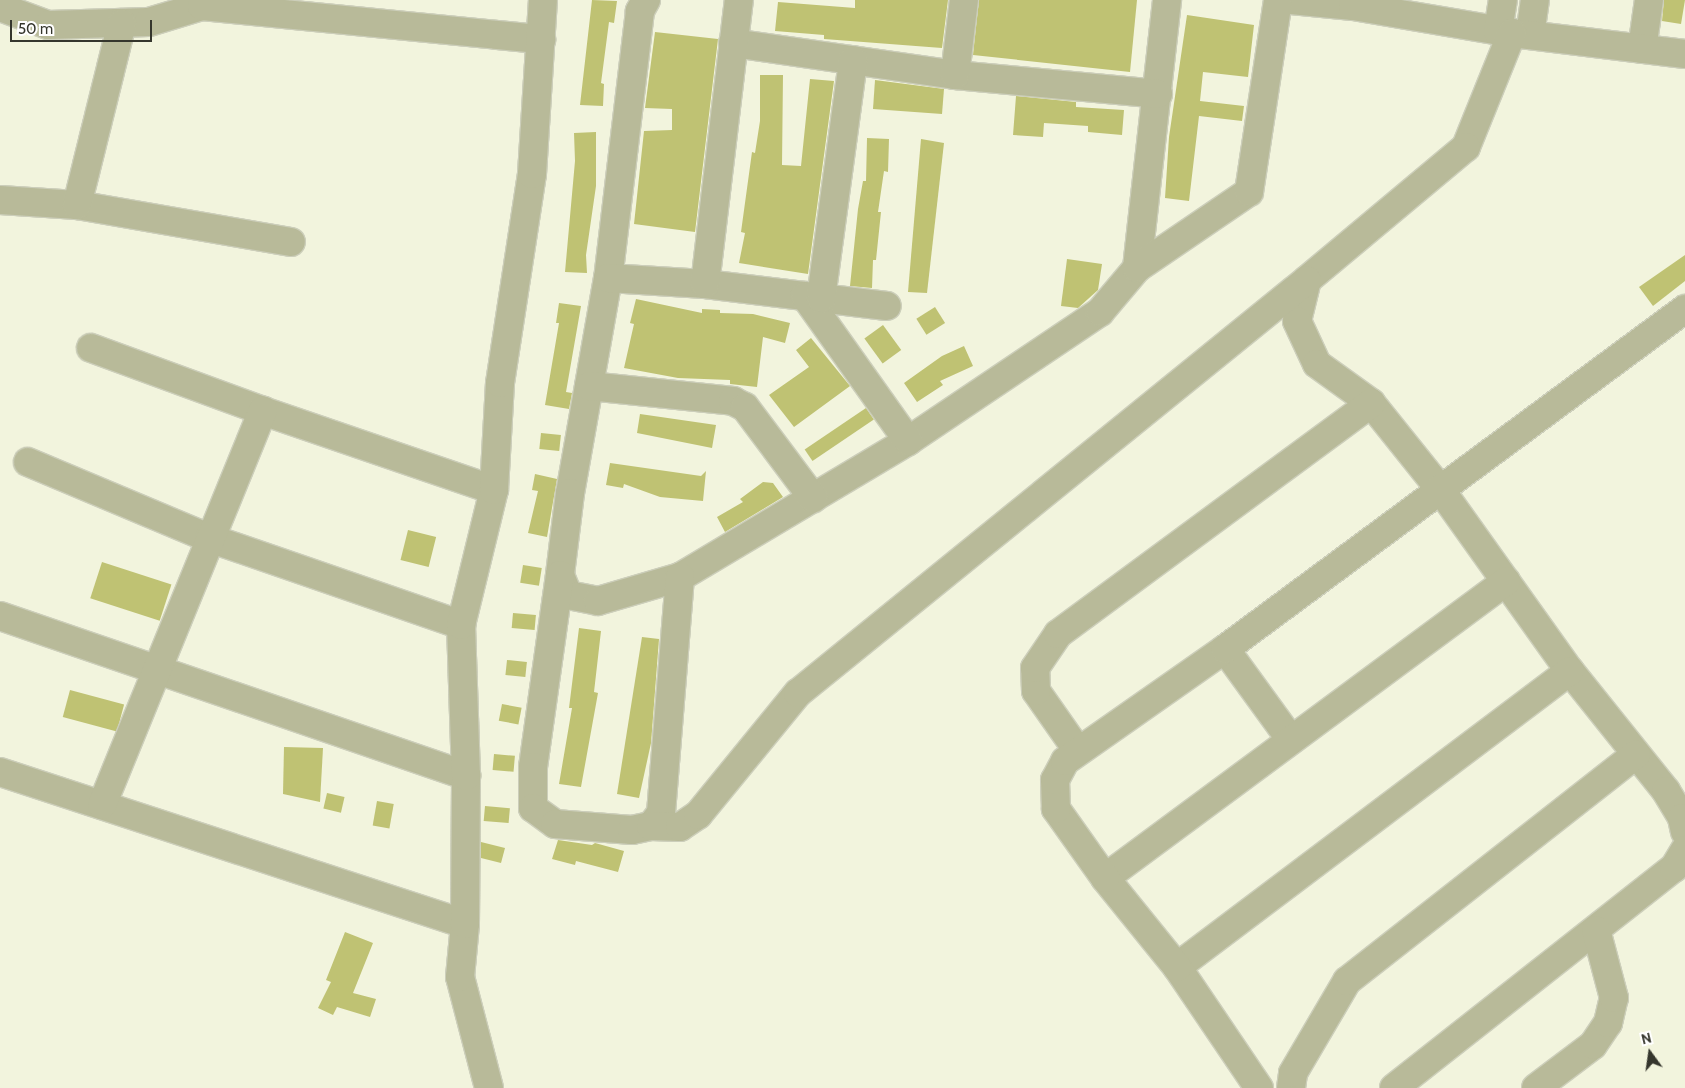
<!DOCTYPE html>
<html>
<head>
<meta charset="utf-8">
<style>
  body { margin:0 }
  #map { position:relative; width:1685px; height:1088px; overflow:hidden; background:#f2f4dd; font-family:Cabin,sans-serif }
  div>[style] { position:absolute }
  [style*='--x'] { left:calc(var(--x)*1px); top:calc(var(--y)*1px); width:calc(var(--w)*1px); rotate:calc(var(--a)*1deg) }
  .building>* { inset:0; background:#bfc273; transform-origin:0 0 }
  .roads { filter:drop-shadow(1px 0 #ccceba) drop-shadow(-1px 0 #ccceba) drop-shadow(0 1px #ccceba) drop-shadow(0 -1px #ccceba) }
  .minor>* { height:28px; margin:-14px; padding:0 14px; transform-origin:14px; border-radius:14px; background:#b8ba99 }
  span { translate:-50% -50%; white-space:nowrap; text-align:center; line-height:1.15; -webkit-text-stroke:4px #fff; paint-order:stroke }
  .north { position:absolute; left:1625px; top:1028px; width:50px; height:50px; -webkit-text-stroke:4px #fff; paint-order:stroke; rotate:346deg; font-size:14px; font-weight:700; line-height:20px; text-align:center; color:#35362d }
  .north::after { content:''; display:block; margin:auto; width:18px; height:22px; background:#35362d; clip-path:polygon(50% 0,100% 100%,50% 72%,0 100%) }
  .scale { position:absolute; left:10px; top:20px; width:142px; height:22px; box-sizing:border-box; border:2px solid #35362d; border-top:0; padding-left:6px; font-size:15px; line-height:18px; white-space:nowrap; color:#35362d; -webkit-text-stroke:4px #fff; paint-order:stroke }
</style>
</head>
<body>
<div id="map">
  <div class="building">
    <i style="clip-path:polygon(592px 0,617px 1px,614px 23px,609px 22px,601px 83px,604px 84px,603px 106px,580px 105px)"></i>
    <i style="clip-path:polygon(855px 0,948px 0,942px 48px,824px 39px,824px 35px,775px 31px,778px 2px,855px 8px)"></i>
    <i style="clip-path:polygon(979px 0,1137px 0,1130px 72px,973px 55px)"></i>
    <i style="clip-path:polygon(1664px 0,1685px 0,1681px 24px,1662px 21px)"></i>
    <i style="clip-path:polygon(1187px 15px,1254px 25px,1248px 77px,1203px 72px,1200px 101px,1244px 106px,1242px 121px,1199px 116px,1189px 201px,1165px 198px,1169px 137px)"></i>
    <i style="clip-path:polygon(655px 32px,718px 39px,695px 232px,634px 224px,644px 131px,672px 130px,672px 109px,645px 108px)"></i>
    <i style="clip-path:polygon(760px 75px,783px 75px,782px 165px,801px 166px,810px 79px,834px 81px,808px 274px,739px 263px,745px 233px,741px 232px,752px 152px,755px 153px,760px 121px)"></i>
    <i style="clip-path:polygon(875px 80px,944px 89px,942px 114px,873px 109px)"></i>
    <i style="clip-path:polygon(1016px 96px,1076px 102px,1076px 107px,1124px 110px,1122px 135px,1088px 132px,1088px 126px,1044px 123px,1043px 137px,1013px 135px)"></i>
    <i style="clip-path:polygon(596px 132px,596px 186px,586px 255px,587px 273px,565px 272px,575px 161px,574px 133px)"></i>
    <i style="clip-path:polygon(867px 138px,889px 139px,888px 172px,884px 171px,878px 212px,881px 212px,876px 260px,873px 260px,872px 288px,850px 286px,858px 209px,863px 181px,866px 181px)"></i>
    <i style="clip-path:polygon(921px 139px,944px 143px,927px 293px,908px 292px)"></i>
    <i style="clip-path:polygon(1685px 255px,1685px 281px,1653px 306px,1639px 287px)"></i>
    <i style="clip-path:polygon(1067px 259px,1102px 264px,1098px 290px,1078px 308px,1061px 306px)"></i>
    <i style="clip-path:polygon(636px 299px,702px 313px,702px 309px,720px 310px,720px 313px,753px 314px,790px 323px,785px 343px,763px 337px,757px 387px,730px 384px,730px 380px,678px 378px,624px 368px,634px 324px,630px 323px)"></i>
    <i style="clip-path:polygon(559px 303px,581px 306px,566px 392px,572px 393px,569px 409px,545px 405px,559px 323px,556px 323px)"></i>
    <i style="left:935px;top:307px;width:19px;height:22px;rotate:58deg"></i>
    <i style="left:883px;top:325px;width:31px;height:23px;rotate:54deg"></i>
    <i style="clip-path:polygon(811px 338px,850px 386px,794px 427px,769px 395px,809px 367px,796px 350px)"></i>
    <i style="clip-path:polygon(964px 346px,973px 366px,940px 381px,943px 385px,917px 402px,904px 383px,942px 356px)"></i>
    <i style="left:866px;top:408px;width:14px;height:74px;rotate:56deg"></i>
    <i style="clip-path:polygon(640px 414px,716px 425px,712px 448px,637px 433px)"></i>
    <i style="left:541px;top:433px;width:20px;height:16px;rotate:6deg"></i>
    <i style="clip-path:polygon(610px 463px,701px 476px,706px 471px,703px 501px,660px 497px,624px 484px,623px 488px,606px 485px)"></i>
    <i style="clip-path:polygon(535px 474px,557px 479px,547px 537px,528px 533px,538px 491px,532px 490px)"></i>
    <i style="clip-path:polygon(763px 482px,773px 483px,783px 497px,725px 532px,717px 517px,743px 502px,740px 499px)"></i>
    <i style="left:408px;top:530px;width:29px;height:31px;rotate:14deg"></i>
    <i style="left:102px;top:562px;width:73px;height:38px;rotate:18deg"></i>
    <i style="left:523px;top:565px;width:19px;height:18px;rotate:9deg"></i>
    <i style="left:513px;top:613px;width:23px;height:15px;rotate:5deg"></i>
    <i style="clip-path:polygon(579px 628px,601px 631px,594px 692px,598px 693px,581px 787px,559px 784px,572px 708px,569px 708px)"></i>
    <i style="clip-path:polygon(642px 637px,659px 639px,651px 743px,639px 798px,617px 794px)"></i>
    <i style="left:507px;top:660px;width:20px;height:15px;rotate:6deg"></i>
    <i style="left:70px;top:690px;width:56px;height:28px;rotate:15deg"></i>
    <i style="left:502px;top:704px;width:20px;height:17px;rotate:11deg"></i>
    <i style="clip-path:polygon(284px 747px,323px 748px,320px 802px,283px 794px)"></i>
    <i style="left:494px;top:754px;width:21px;height:16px;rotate:5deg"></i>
    <i style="left:327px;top:793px;width:18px;height:16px;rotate:13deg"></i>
    <i style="left:377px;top:801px;width:17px;height:25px;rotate:10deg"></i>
    <i style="left:485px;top:806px;width:25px;height:15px;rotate:5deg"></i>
    <i style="clip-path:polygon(558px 840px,592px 845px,595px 843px,624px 851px,618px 872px,576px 861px,575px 865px,552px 859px)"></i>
    <i style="clip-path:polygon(481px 842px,505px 848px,501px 863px,481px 858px)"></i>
    <i style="clip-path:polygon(345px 932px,373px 943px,353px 993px,376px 999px,370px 1017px,337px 1007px,333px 1015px,318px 1008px,331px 982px,326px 980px)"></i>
  </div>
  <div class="roads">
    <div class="minor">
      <i style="--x:646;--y:0;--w:13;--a:119"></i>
      <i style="--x:640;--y:11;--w:269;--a:96.8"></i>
      <i style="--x:608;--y:278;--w:218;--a:100"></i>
      <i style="--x:570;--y:493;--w:83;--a:97"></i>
      <i style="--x:560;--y:575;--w:22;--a:68"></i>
      <i style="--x:568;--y:595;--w:31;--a:11"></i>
      <i style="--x:598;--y:601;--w:85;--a:-16.3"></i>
      <i style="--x:680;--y:577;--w:265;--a:-30.8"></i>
      <i style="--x:908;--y:441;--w:231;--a:-33.9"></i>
      <i style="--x:1100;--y:312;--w:57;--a:-49.9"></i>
      <i style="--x:1137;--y:268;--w:270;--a:-83.6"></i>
      <i style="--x:1291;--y:0;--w:62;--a:5.5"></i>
      <i style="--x:1353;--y:6;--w:161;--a:9.6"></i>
      <i style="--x:0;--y:7;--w:51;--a:20.6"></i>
      <i style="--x:48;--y:25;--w:101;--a:-1.7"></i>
      <i style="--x:149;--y:22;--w:55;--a:-16.8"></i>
      <i style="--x:202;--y:6;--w:341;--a:5.6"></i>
      <i style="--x:1498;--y:31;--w:31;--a:-81"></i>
      <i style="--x:1530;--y:35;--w:35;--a:-82"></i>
      <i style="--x:733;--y:43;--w:224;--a:8.2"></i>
      <i style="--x:955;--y:75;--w:204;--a:5.3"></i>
      <i style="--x:1642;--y:49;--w:49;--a:-81.9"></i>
      <i style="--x:1685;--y:54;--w:174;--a:-173.1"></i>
      <i style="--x:1512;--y:33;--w:123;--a:112"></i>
      <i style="--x:1466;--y:147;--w:207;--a:140.1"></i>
      <i style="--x:1307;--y:280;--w:42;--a:103.7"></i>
      <i style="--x:1297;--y:321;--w:47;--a:65.1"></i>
      <i style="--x:1317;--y:364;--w:67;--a:35.8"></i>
      <i style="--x:1371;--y:403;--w:110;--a:51.3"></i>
      <i style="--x:1440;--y:489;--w:224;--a:54.5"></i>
      <i style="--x:1570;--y:671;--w:154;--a:51.3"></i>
      <i style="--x:1666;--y:791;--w:31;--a:59"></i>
      <i style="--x:1682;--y:818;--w:14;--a:78"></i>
      <i style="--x:955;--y:75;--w:76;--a:-83.2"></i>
      <i style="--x:0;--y:200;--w:77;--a:3.7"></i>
      <i style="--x:77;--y:205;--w:217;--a:9.8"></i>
      <i style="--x:77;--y:205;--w:187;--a:-76.1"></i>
      <i style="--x:1137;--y:268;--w:135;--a:-34.2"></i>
      <i style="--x:1249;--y:192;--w:194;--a:-81.4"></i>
      <i style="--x:608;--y:278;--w:97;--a:3.5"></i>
      <i style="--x:705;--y:284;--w:183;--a:6.9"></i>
      <i style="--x:705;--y:284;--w:286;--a:-83.2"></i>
      <i style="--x:805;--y:296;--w:178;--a:54.6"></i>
      <i style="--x:821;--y:298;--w:240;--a:-82.3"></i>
      <i style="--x:91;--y:348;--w:183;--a:20.1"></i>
      <i style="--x:263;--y:411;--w:244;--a:18.9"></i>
      <i style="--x:589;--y:386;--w:145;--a:5.9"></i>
      <i style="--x:733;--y:401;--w:13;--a:27"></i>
      <i style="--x:745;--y:407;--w:114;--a:53.2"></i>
      <i style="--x:28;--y:462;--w:196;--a:22.8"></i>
      <i style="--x:209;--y:538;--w:267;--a:19"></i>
      <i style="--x:560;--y:575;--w:194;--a:98"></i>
      <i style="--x:533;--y:767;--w:41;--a:90"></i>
      <i style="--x:533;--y:808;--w:27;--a:36"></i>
      <i style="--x:555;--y:824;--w:77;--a:4.5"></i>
      <i style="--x:632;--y:830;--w:19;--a:-12"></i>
      <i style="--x:651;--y:826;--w:16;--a:-52"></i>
      <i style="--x:661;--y:813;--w:237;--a:-85.4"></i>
      <i style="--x:0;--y:616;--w:493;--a:18.9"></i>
      <i style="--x:1225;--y:649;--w:112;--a:54"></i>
      <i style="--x:1078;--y:751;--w:73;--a:-125"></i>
      <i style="--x:1036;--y:691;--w:23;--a:-92"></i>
      <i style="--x:1035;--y:668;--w:41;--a:-55.9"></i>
      <i style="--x:1058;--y:634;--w:389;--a:-36.4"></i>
      <i style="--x:0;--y:772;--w:489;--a:18.1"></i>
      <i style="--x:102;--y:805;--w:426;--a:-67.8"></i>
      <i style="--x:651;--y:826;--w:29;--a:2"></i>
      <i style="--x:680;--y:827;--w:22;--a:-34"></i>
      <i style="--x:698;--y:815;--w:158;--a:-50.7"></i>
      <i style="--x:798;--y:693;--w:655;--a:-39.06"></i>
      <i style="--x:1105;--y:878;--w:499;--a:-36.5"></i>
      <i style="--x:1177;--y:967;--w:492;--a:-37"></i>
      <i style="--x:489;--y:1088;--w:115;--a:-104.6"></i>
      <i style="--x:460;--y:977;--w:53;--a:-84.6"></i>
      <i style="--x:465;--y:924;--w:148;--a:-89.6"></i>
      <i style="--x:466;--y:776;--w:151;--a:-91.9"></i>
      <i style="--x:461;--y:625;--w:139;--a:-76.3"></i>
      <i style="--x:494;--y:490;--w:107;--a:-86.8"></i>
      <i style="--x:500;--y:383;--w:211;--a:-81.3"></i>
      <i style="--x:532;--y:174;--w:174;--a:-86.4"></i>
      <i style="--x:1259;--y:1088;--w:146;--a:-124.1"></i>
      <i style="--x:1177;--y:967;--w:114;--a:-129"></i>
      <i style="--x:1105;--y:878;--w:85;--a:-125.4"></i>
      <i style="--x:1056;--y:809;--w:29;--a:-92"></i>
      <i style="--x:1055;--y:780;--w:21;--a:-62"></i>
      <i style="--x:1065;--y:761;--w:195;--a:-35"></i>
      <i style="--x:1225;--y:649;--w:572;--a:-36.47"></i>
      <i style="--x:1291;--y:1088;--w:15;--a:-82"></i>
      <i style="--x:1293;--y:1073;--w:107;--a:-59.6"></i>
      <i style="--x:1347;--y:981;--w:367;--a:-38.1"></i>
      <i style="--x:1394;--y:1088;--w:356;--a:-38.2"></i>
      <i style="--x:1674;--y:868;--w:21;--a:-59"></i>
      <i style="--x:1536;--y:1088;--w:71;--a:-37"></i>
      <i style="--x:1593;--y:1045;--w:27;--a:-56"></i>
      <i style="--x:1608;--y:1023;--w:26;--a:-77"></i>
      <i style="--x:1614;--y:998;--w:70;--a:-104.8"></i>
    </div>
  </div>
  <div class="north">N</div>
  <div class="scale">50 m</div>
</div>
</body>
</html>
